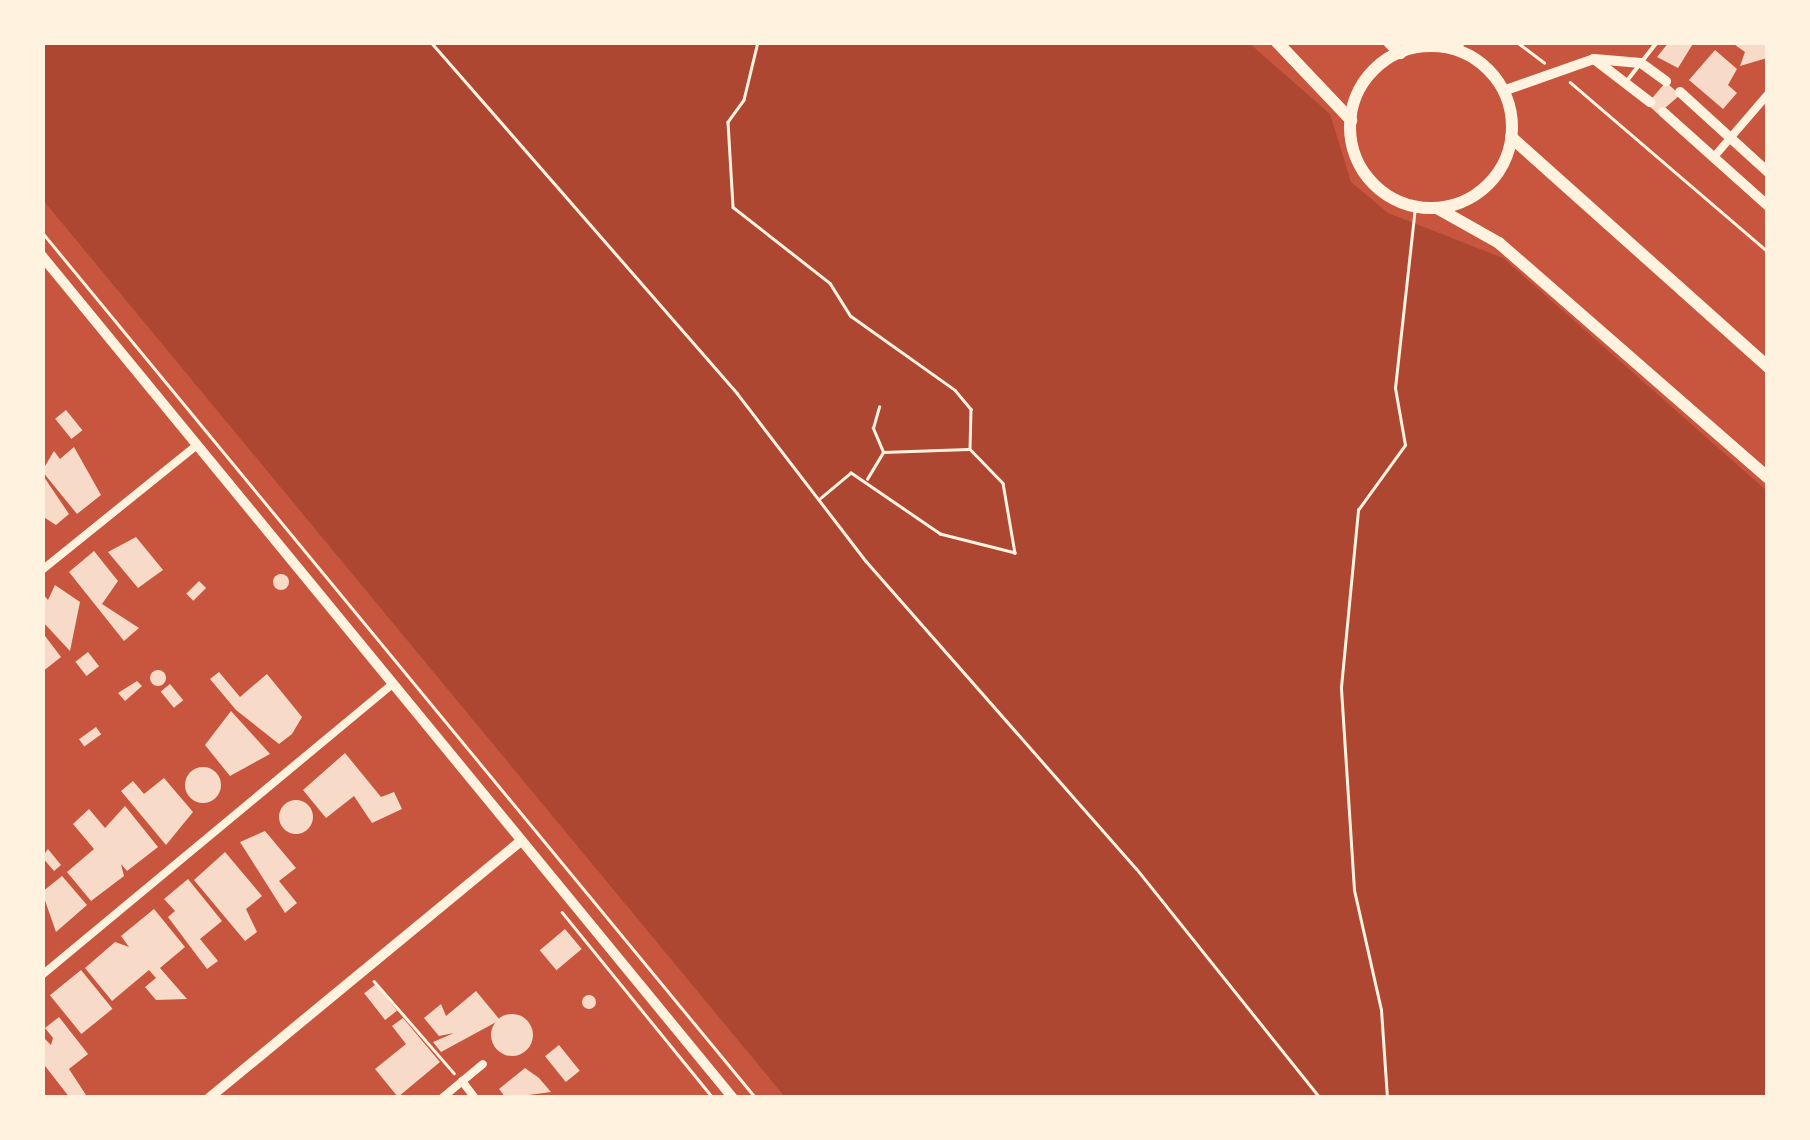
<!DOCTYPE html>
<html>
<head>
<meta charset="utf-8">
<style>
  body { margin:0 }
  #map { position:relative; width:1810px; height:1140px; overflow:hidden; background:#c8553d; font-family:Rubik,sans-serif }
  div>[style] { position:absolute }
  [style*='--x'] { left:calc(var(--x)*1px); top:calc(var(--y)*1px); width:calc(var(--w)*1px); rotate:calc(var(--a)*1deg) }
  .green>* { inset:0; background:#ae4732 }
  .building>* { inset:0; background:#f7dbc8; transform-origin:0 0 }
  .round { border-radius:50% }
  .path>* { height:2.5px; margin:-1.25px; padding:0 1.25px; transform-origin:1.25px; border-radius:1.25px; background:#fff3e0 }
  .service>* { height:4px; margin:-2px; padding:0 2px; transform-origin:2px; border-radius:2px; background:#fff3e0 }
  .minor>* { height:8px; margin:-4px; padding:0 4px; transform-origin:4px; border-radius:4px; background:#fff3e0 }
  .tertiary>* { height:10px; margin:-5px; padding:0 5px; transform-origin:5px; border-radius:5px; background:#fff3e0 }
  .primary>* { height:12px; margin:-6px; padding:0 6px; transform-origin:6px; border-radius:6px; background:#fff3e0 }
  .primary>.ring { margin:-6px; padding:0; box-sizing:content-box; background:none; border:12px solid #fff3e0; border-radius:50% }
  span { translate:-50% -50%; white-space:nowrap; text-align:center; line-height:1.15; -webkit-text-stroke:9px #fff3e0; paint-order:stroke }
  .frame { position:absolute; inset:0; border:45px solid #fff3e0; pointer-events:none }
</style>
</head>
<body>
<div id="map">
  <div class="green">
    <i style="clip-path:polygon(42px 43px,1249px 43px,1330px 114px,1351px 182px,1388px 213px,1503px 258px,1767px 491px,1767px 1097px,785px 1097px,43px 200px)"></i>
  </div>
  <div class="building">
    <i style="clip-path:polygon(1669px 42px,1694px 42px,1678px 68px,1657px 57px)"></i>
    <i style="clip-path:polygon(1731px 42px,1768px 42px,1767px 58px,1740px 66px,1745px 52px)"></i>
    <i style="clip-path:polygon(1715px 50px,1737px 69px,1728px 85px,1737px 93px,1723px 109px,1689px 80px)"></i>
    <i style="clip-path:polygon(1666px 82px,1680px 95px,1658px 114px,1647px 104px)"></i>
    <i style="left:66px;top:410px;width:26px;height:14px;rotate:51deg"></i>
    <i style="clip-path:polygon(74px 447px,101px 495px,77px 514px,42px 471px,54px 451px,60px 459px)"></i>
    <i style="clip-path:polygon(42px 474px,69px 514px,56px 525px,42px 516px)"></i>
    <i style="clip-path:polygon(136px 537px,163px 570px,138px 588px,108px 552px)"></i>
    <i style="clip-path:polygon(94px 551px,118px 581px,102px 604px,139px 628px,124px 641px,69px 572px)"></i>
    <i class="round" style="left:273px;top:574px;width:16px;height:16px"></i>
    <i style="left:199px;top:581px;width:10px;height:18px;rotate:45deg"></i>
    <i style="clip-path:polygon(55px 585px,80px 602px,70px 651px,42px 621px,42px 593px,48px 600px)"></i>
    <i style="clip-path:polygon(42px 632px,61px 657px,42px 672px)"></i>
    <i style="left:88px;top:652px;width:18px;height:16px;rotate:52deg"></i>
    <i class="round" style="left:150px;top:670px;width:16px;height:16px"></i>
    <i style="clip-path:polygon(219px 672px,240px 697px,267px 674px,302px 717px,292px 734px,279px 744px,236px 710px,210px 679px)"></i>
    <i style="clip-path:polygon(137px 681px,142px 686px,125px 701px,118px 693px)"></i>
    <i style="left:170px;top:684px;width:21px;height:12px;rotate:51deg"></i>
    <i style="clip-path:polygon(231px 711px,270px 754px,230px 776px,205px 745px)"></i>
    <i style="left:96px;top:727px;width:9px;height:21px;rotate:54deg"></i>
    <i style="clip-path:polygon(345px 753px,381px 797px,394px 792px,402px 809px,372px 823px,354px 796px,326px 818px,303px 790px)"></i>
    <i class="round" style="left:185px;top:767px;width:36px;height:36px"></i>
    <i style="clip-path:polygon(164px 778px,193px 812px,166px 845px,121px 791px,133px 781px,144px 794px)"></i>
    <i class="round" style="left:279px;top:800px;width:34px;height:34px"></i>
    <i style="clip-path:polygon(125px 806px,158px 847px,127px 871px,121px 864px,124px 876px,91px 901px,67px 872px,94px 849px,73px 824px,89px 809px,105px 828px)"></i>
    <i style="clip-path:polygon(265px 831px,296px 868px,279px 881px,297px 903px,285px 913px,240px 842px)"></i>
    <i style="clip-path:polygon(48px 849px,61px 865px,54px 871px,42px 857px)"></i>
    <i style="clip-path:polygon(225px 852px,262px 896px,246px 909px,257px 932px,245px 941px,194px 880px)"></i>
    <i style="clip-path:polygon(62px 876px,87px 905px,56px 932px,42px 892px)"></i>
    <i style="clip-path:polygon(188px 879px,222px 921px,200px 939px,218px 961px,207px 969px,168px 917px,175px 911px,164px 899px)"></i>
    <i style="clip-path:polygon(154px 909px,185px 947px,160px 968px,187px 999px,156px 1000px,145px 987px,156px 978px,149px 970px,112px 1001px,85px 968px,115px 942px,129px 947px,121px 936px)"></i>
    <i style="left:565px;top:929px;width:26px;height:33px;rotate:50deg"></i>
    <i style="left:81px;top:970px;width:50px;height:40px;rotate:51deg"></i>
    <i style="left:376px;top:984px;width:34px;height:15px;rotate:52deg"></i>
    <i style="clip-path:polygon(476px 991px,500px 1020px,441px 1052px,433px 1042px,454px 1033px,439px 1036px,424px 1018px,441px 1004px,446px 1016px)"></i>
    <i class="round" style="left:582px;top:995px;width:14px;height:14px"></i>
    <i class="round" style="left:491px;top:1014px;width:42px;height:42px"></i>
    <i style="clip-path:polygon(59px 1017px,88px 1054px,69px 1069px,88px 1098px,70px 1098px,42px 1062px,42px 1036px,51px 1045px,53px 1038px,45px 1028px)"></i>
    <i style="clip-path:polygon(403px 1018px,440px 1062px,398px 1097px,375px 1069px,406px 1044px,392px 1026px)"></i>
    <i style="left:559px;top:1045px;width:33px;height:18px;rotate:51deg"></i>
    <i style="clip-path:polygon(525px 1068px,539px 1078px,551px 1092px,506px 1098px,499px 1089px)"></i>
  </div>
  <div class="path">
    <i style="--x:431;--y:42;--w:466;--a:48.9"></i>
    <i style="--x:737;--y:393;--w:212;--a:52.5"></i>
    <i style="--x:866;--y:561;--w:409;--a:48.7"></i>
    <i style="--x:1136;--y:868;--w:295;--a:51.3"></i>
    <i style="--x:758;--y:42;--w:60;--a:103.6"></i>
    <i style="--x:744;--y:100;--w:27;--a:126"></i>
    <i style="--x:728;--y:122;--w:85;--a:86.6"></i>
    <i style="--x:733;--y:207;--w:123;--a:38.1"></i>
    <i style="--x:830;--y:283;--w:39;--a:58"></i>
    <i style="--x:851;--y:316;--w:128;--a:35.4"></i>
    <i style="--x:955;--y:390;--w:25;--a:50"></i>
    <i style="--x:971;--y:409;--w:40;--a:91.4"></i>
    <i style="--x:970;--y:449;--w:47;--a:45.9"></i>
    <i style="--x:1003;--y:483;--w:71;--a:80.3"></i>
    <i style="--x:1015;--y:553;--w:77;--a:-165.8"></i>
    <i style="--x:940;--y:534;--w:108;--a:-145.6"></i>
    <i style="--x:851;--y:473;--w:39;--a:140"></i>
    <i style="--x:1517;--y:42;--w:34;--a:37"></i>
    <i style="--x:1570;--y:82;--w:261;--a:40.6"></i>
    <i style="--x:42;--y:232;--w:1122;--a:50.5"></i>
    <i style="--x:883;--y:452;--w:85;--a:-2"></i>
    <i style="--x:867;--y:479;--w:31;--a:-59"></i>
    <i style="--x:883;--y:452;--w:26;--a:-113"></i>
    <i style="--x:873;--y:428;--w:22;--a:-74"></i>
    <i style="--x:562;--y:912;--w:240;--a:50.9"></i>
    <i style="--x:374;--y:981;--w:122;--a:49"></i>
    <i style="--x:1387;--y:1098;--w:88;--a:-93.9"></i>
    <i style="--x:1381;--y:1010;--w:123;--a:-102.7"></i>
    <i style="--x:1354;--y:890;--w:203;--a:-93.7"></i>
    <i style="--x:1341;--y:687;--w:178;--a:-84.5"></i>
    <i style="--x:1358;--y:510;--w:80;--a:-54.1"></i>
    <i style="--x:1405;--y:445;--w:58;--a:-100"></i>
    <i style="--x:1395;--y:388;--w:182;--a:-83.7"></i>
  </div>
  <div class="service">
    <i style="--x:1626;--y:82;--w:51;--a:-52.2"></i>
  </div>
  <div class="minor">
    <i style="--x:1713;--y:158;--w:84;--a:-49.3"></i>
    <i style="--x:42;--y:570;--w:199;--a:-38.9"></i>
    <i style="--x:42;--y:975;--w:456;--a:-39.7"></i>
    <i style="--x:462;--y:1081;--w:21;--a:53"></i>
    <i style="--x:442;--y:1098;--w:53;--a:-39.7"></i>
  </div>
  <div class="tertiary">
    <i style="--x:1455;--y:50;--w:9;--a:-58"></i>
    <i style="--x:1594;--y:59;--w:71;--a:37.5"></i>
    <i style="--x:1503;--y:91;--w:96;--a:-19.4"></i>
    <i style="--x:1594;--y:59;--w:47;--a:4.9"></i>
    <i style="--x:1641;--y:63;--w:31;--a:36"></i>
    <i style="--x:1680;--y:92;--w:119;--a:42.3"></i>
    <i style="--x:1663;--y:112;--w:141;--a:41.8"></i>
    <i style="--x:42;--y:256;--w:1089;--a:50.63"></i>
    <i style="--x:209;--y:1098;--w:404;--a:-39.5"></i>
  </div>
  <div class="primary">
    <i style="--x:1277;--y:42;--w:108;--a:46.5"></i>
    <i style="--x:1389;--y:42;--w:16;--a:45"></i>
    <i class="ring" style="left:1350px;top:46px;width:150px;height:150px"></i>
    <i style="--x:1511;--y:137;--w:345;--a:41.8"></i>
    <i style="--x:1437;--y:208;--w:71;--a:29.4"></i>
    <i style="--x:1499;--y:243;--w:357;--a:41.1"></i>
  </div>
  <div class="frame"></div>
</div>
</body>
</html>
